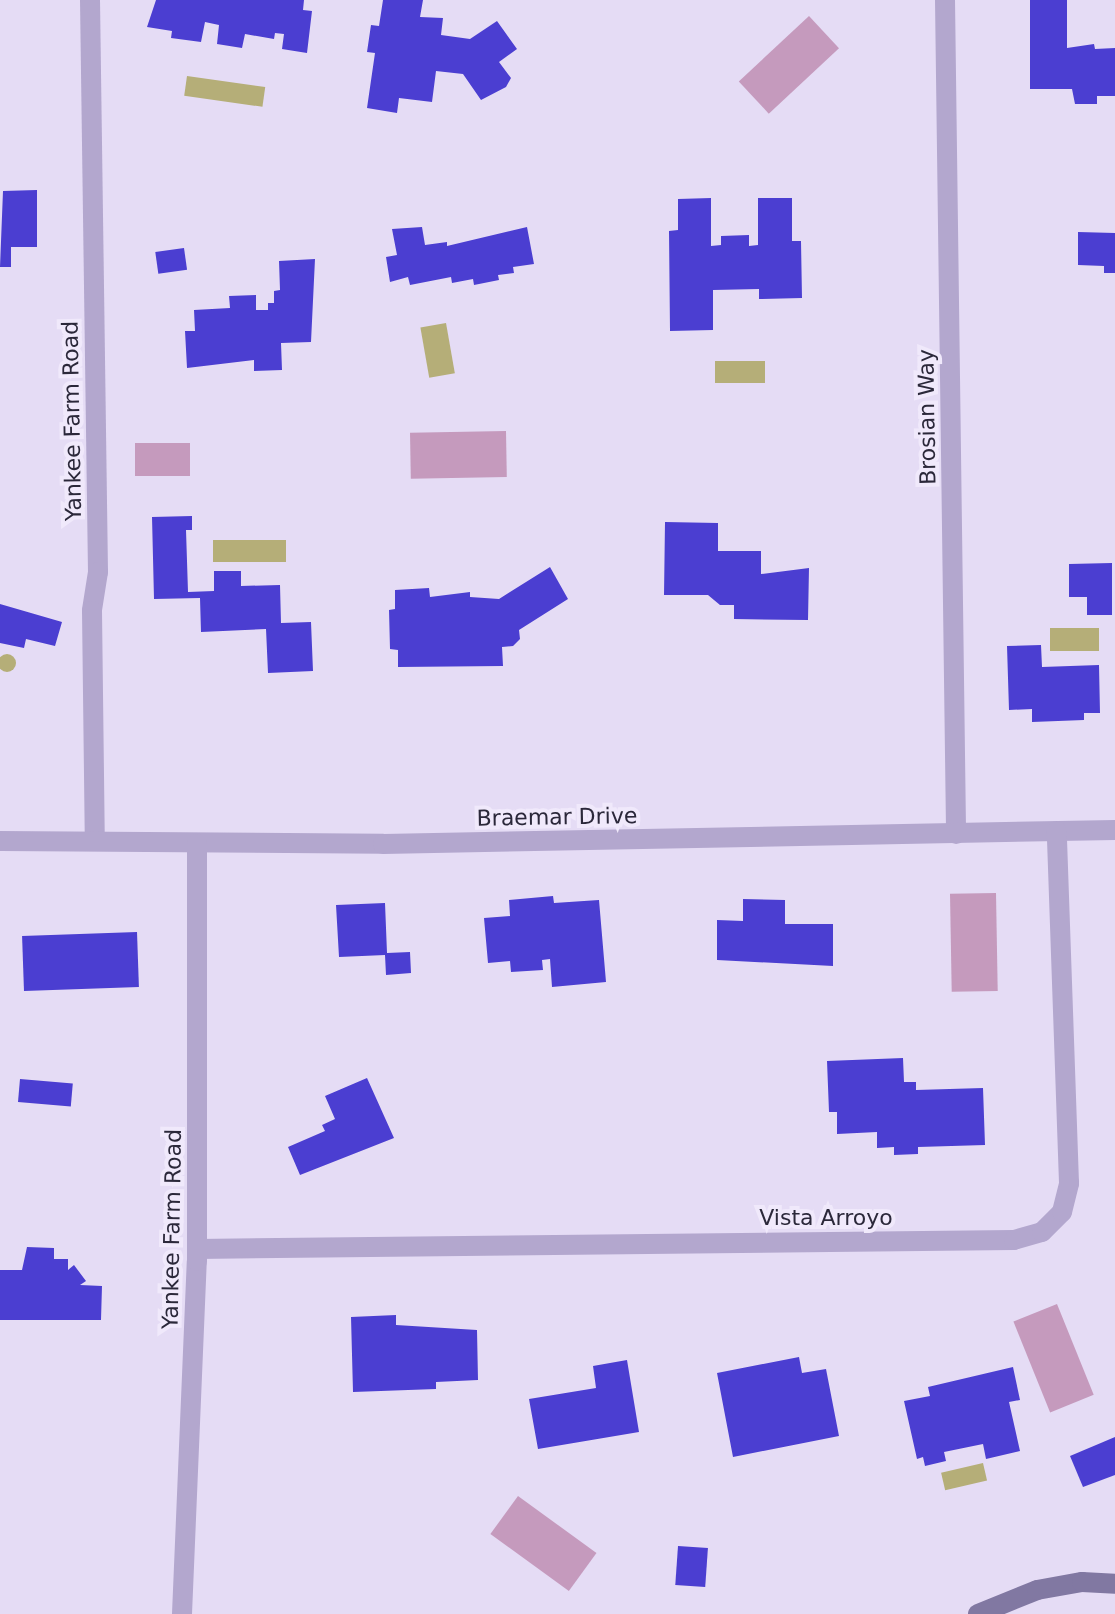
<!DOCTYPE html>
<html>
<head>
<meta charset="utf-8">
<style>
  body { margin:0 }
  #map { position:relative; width:1115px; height:1614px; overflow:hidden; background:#e5dcf5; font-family:"DejaVu Sans",sans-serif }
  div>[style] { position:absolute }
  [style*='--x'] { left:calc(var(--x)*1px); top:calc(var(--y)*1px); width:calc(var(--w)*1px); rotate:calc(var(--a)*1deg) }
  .green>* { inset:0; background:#c59abd; transform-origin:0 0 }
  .water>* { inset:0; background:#b5ae78; transform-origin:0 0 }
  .round { border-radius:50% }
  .building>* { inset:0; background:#4b3ed1; transform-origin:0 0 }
  .street>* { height:20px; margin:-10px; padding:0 10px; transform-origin:10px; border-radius:10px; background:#b3a7ce }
  .secondary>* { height:20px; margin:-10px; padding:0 10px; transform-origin:10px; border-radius:10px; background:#8178a2 }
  span { translate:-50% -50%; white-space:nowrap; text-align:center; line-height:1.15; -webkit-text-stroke:8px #f0e9fb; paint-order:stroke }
  .street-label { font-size:22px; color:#2b283a }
</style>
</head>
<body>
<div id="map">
  <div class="green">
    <i style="left:809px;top:16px;width:44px;height:96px;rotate:47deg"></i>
    <i style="left:506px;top:431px;width:46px;height:96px;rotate:89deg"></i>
    <i style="left:135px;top:443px;width:55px;height:33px"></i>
    <i style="left:996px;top:893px;width:98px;height:46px;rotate:89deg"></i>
    <i style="left:1057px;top:1304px;width:98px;height:47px;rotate:68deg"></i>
    <i style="left:518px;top:1496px;width:97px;height:47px;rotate:36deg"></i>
  </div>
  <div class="water">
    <i style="left:187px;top:76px;width:79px;height:20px;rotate:8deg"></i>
    <i style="left:446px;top:323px;width:51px;height:26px;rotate:80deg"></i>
    <i style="left:715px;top:361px;width:50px;height:22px"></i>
    <i style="left:286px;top:540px;width:22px;height:73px;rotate:90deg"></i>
    <i style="left:1050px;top:628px;width:49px;height:23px"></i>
    <i class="round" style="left:-2px;top:654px;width:18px;height:18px"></i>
    <i style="left:983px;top:1463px;width:18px;height:43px;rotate:77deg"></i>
  </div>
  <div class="building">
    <i style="clip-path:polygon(156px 0,304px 0,303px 10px,312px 11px,307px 53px,282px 49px,284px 34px,275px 33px,274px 39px,245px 34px,242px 48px,217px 44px,219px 25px,205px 22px,201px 42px,171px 38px,172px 31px,147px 27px)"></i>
    <i style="clip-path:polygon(383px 0,423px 0,420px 17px,443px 18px,441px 35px,470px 39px,497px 21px,517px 49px,499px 62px,511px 78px,506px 87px,481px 100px,463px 74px,436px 71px,432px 102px,399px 98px,397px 113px,367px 108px,375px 53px,367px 52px,371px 25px,379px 26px)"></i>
    <i style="clip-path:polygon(1030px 0,1067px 0,1067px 48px,1094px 44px,1095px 49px,1115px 48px,1115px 96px,1097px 96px,1097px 104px,1075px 104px,1072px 89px,1030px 89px)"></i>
    <i style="clip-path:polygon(37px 190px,37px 247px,11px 247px,11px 267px,0 267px,3px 191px)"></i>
    <i style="clip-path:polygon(711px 198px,711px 246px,721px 245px,721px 236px,749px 235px,749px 246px,758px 245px,758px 198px,792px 198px,792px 241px,801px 241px,802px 298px,759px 299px,759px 289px,713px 290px,713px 330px,670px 331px,669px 231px,678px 230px,678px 199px)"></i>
    <i style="clip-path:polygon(422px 227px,425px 245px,447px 242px,447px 246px,527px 227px,534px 264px,513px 267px,514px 273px,498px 275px,499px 280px,474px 285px,473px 279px,452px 283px,451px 277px,410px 285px,408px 277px,390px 282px,386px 257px,397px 255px,392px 229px)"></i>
    <i style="clip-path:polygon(1078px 232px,1115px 233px,1115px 273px,1104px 273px,1104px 266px,1078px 265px)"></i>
    <i style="left:184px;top:248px;width:22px;height:29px;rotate:82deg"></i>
    <i style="clip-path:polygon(315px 259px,311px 342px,281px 343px,282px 370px,254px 371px,254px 360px,187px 368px,185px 331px,195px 331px,194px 310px,230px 308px,229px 296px,256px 295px,256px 310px,268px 310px,268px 303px,274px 303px,274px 291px,280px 290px,279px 261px)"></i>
    <i style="clip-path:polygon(192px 516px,192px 530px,186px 530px,188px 592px,214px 591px,214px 571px,241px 571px,241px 586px,280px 585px,281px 623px,311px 622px,313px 671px,268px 673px,266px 629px,201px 632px,200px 598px,154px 599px,152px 517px)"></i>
    <i style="clip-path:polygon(665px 522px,718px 523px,718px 551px,761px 551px,761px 574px,809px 568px,808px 620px,734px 619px,734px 605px,720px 605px,708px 595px,664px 595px)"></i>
    <i style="clip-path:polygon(1112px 563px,1112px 615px,1087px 615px,1087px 597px,1069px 597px,1069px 564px)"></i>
    <i style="clip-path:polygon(550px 567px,568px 599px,519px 630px,520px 639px,513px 646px,502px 647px,503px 666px,398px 667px,398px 650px,390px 649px,389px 610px,395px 609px,395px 590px,429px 588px,430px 597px,470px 592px,470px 597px,499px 599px)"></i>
    <i style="clip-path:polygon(0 604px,62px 622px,55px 646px,26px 639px,24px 648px,0 643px)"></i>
    <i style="clip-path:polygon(1041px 645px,1042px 667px,1099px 665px,1100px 713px,1084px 713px,1084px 720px,1032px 722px,1032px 709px,1009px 710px,1007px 646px)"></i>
    <i style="clip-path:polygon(553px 896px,554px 903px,599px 900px,606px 982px,552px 987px,550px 959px,542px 960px,543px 970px,511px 972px,510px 961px,488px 963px,484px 918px,510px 916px,509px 900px)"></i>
    <i style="clip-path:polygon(743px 899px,785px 900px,785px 924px,833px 924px,833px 966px,717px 960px,717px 920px,743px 921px)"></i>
    <i style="clip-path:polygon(385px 903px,387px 953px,410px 952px,411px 973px,386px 975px,385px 955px,339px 957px,336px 905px)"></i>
    <i style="left:137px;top:932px;width:55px;height:115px;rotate:88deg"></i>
    <i style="clip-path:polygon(903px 1058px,904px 1082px,916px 1082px,916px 1090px,983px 1088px,985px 1145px,918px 1147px,918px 1154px,894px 1155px,894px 1147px,877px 1148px,877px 1132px,837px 1134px,837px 1112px,829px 1112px,827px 1061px)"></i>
    <i style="clip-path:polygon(367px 1078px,394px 1138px,300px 1175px,288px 1147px,325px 1131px,322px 1125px,335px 1119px,325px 1096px)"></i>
    <i style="left:20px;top:1079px;width:53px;height:23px;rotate:5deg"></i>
    <i style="clip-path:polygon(27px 1247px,54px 1248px,54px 1259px,68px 1259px,68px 1270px,74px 1265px,86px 1281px,80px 1285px,102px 1286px,101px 1320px,0 1320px,0 1270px,22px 1270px)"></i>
    <i style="clip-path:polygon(396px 1315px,396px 1325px,477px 1330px,478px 1380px,436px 1382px,436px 1389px,353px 1392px,351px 1317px)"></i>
    <i style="clip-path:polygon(799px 1357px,802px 1373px,826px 1369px,839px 1436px,733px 1457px,717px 1373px)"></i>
    <i style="clip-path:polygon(627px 1360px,639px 1432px,538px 1449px,529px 1399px,596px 1388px,593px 1366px)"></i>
    <i style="clip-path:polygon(1013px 1367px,1020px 1400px,1009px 1402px,1020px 1451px,986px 1459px,983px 1444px,944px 1452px,946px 1461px,925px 1466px,923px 1457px,917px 1459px,904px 1401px,930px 1396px,928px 1387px)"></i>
    <i style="clip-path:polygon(1115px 1437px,1115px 1475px,1083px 1487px,1070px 1456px)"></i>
    <i style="left:678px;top:1546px;width:30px;height:39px;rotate:4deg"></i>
  </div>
  <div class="street">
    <i style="--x:90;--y:0;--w:572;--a:89.2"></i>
    <i style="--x:98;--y:572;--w:39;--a:99"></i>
    <i style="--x:92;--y:611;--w:230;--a:89.3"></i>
    <i style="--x:945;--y:0;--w:834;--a:89.24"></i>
    <i style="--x:0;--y:841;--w:383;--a:0.4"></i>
    <i style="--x:383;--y:844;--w:732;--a:-1.1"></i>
    <i style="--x:197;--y:1249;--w:817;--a:-0.63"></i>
    <i style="--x:1014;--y:1240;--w:29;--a:-16"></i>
    <i style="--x:1042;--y:1232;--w:28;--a:-45"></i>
    <i style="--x:1062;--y:1212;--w:30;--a:-76"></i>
    <i style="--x:1069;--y:1183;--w:352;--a:-92"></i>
    <i style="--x:182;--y:1614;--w:353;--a:-87.6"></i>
    <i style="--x:197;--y:1261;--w:417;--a:-90"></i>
  </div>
  <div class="secondary">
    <i style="--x:978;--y:1614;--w:64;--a:-22.1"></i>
    <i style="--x:1037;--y:1590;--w:46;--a:-10.1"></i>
    <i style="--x:1082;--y:1582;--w:33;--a:3"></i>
  </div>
  <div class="street-label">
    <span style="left:927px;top:417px;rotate:-91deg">Brosian Way</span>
    <span style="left:72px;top:421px;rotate:-91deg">Yankee Farm Road</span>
    <span style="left:557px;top:817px;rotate:-1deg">Braemar Drive</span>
    <span style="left:826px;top:1218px">Vista Arroyo</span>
    <span style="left:172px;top:1229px;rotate:-89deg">Yankee Farm Road</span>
  </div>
</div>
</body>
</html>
